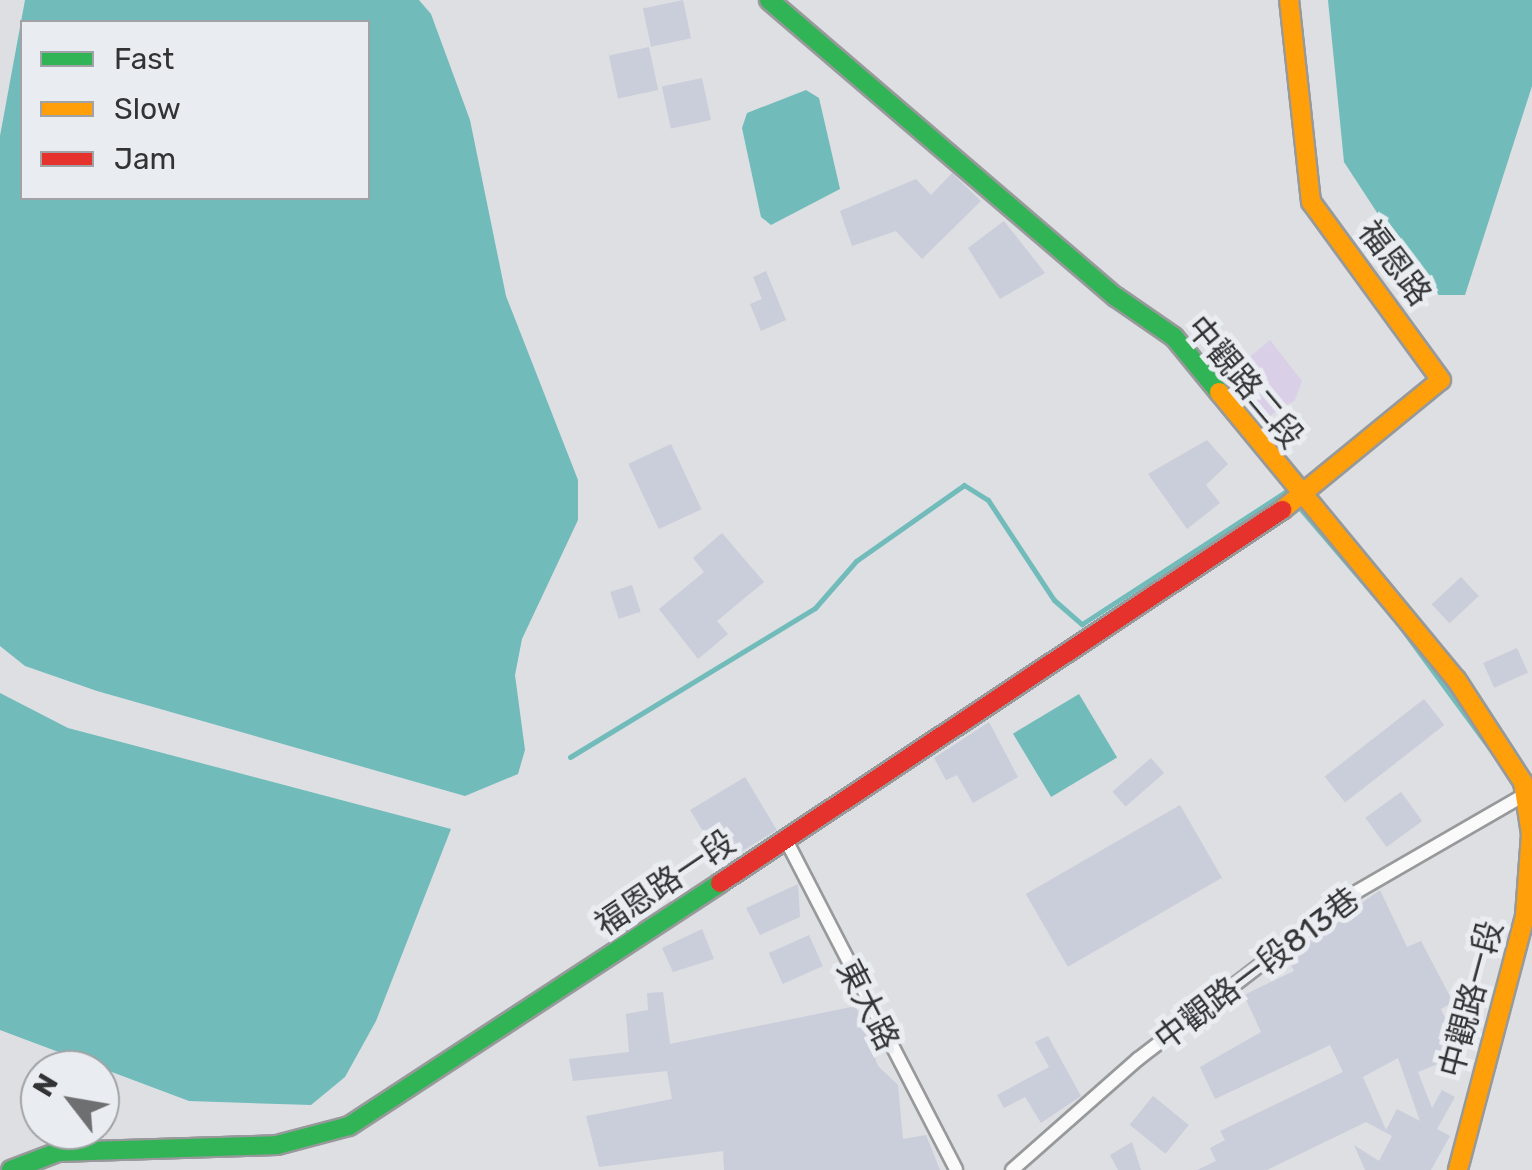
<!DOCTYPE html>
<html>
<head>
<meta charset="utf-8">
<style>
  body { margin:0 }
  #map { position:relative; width:1532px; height:1170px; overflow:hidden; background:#dddfe2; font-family:Rubik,"Noto Sans TC",sans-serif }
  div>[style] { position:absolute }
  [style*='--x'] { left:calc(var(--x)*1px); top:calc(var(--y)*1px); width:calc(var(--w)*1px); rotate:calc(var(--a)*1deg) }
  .green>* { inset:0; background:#d9cfe6 }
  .water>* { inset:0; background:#72bbbb; transform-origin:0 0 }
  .stream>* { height:5px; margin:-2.5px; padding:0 2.5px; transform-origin:2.5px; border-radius:2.5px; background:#72bbbb }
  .building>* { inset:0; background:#cacdda; transform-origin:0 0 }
  .roads { filter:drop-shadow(2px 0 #97999a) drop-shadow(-2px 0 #97999a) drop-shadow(0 2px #97999a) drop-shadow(0 -2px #97999a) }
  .street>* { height:12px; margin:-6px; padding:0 6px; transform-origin:6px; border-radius:6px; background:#fafafb }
  .fast>* { height:18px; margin:-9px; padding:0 9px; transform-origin:9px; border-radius:9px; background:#30b455 }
  .slow>* { height:18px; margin:-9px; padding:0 9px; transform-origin:9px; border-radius:9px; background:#ff9f0a }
  .jam>* { height:18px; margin:-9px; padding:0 9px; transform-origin:9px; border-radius:9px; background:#e5322d }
  span { translate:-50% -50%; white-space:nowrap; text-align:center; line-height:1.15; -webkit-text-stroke:10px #e9ecf0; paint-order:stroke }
  .street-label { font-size:32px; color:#323334 }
  .legend { position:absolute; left:20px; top:20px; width:350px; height:180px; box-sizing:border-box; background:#e9ecf0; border:2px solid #a0a2a5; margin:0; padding:12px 18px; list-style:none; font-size:30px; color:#323334 }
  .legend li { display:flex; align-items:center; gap:20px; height:50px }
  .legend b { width:50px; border:2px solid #a0a2a5 }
  .north { position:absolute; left:20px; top:1050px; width:100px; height:100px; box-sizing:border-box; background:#e9ecf0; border:2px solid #a0a2a5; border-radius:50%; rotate:301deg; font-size:28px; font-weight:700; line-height:40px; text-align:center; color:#323334 }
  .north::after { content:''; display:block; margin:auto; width:35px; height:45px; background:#6e6f71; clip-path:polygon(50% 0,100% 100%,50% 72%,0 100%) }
</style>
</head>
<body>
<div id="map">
  <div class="green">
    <i style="clip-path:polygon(1270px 340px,1302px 381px,1295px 400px,1257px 424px,1221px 381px)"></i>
  </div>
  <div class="water">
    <i style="clip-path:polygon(evenodd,25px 0,419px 0,431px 14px,470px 120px,506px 296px,578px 480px,578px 520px,522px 639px,515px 675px,525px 750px,518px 774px,465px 796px,97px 691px,25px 666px,0 646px,0 136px,25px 0,368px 22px,368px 198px,22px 198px,22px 22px,368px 22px)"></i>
    <i style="clip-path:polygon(1328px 0,1532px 0,1532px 86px,1465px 295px,1439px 295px,1425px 286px,1344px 162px)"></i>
    <i style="clip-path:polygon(806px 90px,819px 98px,840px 189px,771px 225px,761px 217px,742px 128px,747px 113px)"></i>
    <i style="clip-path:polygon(0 693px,68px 728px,451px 829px,376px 1021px,345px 1077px,311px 1105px,189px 1101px,0 1030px)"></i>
    <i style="left:1079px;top:694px;width:74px;height:77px;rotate:59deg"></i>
  </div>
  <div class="stream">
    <i style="--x:1298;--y:506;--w:153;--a:49.5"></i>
    <i style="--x:1397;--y:622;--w:191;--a:53.7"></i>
    <i style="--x:570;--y:757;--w:287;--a:-31.3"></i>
    <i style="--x:815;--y:608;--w:62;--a:-48.9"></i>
    <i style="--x:856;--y:561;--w:132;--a:-35.1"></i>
    <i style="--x:964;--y:485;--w:28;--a:32"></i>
    <i style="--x:988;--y:500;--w:120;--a:56.6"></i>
    <i style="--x:1054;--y:600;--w:37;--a:41"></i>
    <i style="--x:1082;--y:624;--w:242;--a:-33"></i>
    <i style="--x:1285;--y:492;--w:8;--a:50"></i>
  </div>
  <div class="building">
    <i style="left:683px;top:0;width:39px;height:41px;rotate:78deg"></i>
    <i style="left:649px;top:47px;width:44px;height:41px;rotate:78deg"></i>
    <i style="left:702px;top:78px;width:43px;height:41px;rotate:78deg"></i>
    <i style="clip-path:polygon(952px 173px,981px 201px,922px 259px,896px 231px,852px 246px,840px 211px,916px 179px,931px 195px)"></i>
    <i style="clip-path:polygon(1004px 221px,1045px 273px,1000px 299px,968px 248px)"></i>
    <i style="clip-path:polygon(766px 271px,786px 320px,761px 331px,750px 304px,762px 299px,753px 277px)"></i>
    <i style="clip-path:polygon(1207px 440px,1228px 464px,1206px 485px,1220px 503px,1187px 529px,1148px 474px)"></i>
    <i style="left:671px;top:444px;width:72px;height:47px;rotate:65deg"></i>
    <i style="clip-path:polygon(722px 533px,764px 582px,717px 621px,728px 634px,698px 659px,659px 609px,704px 572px,693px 558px)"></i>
    <i style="left:1461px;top:577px;width:26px;height:40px;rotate:47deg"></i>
    <i style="left:632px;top:585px;width:28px;height:23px;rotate:72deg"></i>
    <i style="left:1517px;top:648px;width:27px;height:37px;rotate:66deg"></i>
    <i style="left:1424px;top:699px;width:33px;height:126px;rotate:52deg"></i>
    <i style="clip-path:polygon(989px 722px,1018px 777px,973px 803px,957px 775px,946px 780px,934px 758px)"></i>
    <i style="left:1151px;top:758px;width:20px;height:51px;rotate:49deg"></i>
    <i style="left:745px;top:777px;width:62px;height:64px;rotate:59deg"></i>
    <i style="left:1401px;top:792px;width:36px;height:44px;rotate:54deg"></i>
    <i style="left:1180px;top:805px;width:84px;height:178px;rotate:60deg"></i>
    <i style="clip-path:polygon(798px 884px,800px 917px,760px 935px,746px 908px)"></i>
    <i style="clip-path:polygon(evenodd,1380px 890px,1407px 947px,1421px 941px,1453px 1002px,1441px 1009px,1462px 1054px,1418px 1072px,1432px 1108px,1442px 1090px,1455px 1097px,1437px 1129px,1450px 1136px,1431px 1170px,1365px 1170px,1354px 1145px,1379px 1161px,1392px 1136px,1366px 1122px,1267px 1170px,1197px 1170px,1216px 1161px,1210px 1148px,1225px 1140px,1220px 1131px,1343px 1072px,1330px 1045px,1215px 1099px,1200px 1067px,1261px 1032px,1244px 995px,1294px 971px,1287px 957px,1380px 890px,1398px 1058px,1420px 1121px,1397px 1109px,1386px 1130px,1363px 1077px,1398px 1058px)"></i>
    <i style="clip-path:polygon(702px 929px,714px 959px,673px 972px,662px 948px)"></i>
    <i style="left:809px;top:935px;width:34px;height:44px;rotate:66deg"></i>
    <i style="clip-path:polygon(663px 992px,670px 1044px,856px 1006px,878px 1066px,898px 1085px,903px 1139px,926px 1135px,940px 1170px,724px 1170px,723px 1151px,599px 1167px,586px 1116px,672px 1099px,667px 1071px,573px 1081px,569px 1059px,629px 1052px,626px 1014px,648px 1010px,647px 993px)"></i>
    <i style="clip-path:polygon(1048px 1036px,1081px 1096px,1041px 1123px,1025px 1097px,1004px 1108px,997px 1095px,1049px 1067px,1035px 1042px)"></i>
    <i style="left:1153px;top:1096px;width:46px;height:37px;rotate:39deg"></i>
    <i style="clip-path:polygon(1132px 1142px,1141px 1170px,1118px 1170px,1110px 1155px)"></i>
  </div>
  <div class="roads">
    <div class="street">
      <i style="--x:785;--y:838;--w:373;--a:62.7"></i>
      <i style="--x:1012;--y:1170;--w:168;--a:-41.4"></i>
      <i style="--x:1138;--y:1059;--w:269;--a:-37.6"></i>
      <i style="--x:1351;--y:895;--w:204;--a:-30"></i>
    </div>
    <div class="fast">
      <i style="--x:769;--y:0;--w:457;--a:40.6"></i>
      <i style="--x:1116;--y:297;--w:70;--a:34.6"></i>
      <i style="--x:1174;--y:337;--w:71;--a:50.7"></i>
      <i style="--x:11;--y:1170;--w:50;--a:-21"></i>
      <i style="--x:58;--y:1152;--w:219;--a:-1.8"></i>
      <i style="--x:277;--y:1145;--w:74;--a:-14.8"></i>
      <i style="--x:349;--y:1126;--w:443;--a:-33.2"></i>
    </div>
    <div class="slow">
      <i style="--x:1219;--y:392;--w:372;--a:50.5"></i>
      <i style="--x:1456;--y:679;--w:123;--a:57"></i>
      <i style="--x:1523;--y:782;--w:53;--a:81.3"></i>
      <i style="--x:1531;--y:834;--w:82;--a:94.2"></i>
      <i style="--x:1525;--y:916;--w:263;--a:104.8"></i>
      <i style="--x:1282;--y:510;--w:205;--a:-39.3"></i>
      <i style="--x:1441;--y:380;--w:220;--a:-126.1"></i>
      <i style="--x:1311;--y:202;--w:203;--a:-96.2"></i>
    </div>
    <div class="jam">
      <i style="--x:720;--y:883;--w:675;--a:-33.57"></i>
    </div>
  </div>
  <div class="street-label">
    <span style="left:1395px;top:263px;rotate:53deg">福恩路</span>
    <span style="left:1245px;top:382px;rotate:50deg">中觀路二段</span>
    <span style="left:665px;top:883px;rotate:-34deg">福恩路一段</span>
    <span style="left:1257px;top:969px;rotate:-37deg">中觀路一段813巷</span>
    <span style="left:1471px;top:999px;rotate:-75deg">中觀路一段</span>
    <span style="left:868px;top:1005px;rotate:63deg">東大路</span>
  </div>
  <ul class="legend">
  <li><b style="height:12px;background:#30b455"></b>Fast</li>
  <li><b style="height:12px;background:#ff9f0a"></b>Slow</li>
  <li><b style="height:12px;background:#e5322d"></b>Jam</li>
  </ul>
  <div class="north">N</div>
</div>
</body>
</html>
